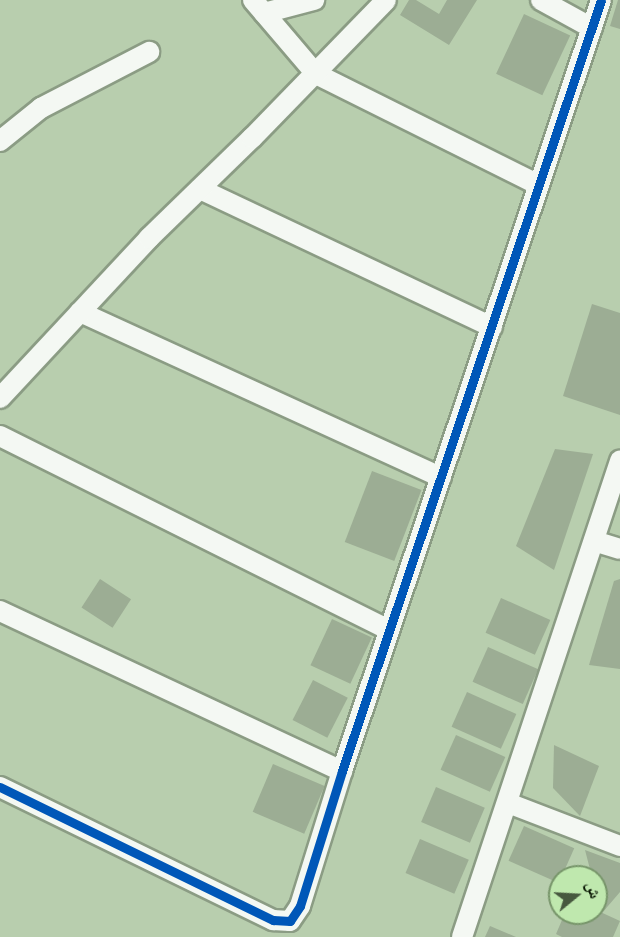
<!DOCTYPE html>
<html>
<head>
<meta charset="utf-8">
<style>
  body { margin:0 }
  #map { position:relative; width:620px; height:937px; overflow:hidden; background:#b8ceae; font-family:"Work Sans","Noto Naskh Arabic",sans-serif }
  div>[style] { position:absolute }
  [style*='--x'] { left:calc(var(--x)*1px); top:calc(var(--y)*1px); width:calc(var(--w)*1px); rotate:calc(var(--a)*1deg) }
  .building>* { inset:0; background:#9cad94; transform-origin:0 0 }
  .roads { filter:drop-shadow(2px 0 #8b9c84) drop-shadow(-2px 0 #8b9c84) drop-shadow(0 2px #8b9c84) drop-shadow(0 -2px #8b9c84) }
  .minor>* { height:20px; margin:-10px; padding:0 10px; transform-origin:10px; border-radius:10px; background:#f4f8f3 }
  .cycleway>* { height:9px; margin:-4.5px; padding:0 4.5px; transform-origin:4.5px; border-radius:4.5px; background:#0057b8 }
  span { translate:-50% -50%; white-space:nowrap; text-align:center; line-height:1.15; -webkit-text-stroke:4.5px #bfe8ae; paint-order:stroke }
  .north { position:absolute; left:548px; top:865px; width:60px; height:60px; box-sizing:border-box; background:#bfe8ae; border:2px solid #77956a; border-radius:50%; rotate:72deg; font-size:16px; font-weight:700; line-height:24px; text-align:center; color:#0a1804 }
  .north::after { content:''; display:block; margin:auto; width:21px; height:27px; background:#47583f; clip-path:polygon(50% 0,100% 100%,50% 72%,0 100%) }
</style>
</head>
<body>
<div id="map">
  <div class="building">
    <i style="clip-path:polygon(409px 0,416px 0,439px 14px,447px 0,477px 0,449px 45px,400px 15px)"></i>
    <i style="clip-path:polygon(618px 0,620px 0,620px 29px,610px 26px)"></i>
    <i style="left:524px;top:14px;width:51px;height:66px;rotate:25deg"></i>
    <i style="clip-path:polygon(592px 304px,620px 313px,620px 415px,563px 396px)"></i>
    <i style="clip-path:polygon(555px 449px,593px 454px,554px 570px,516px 546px)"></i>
    <i style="left:372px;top:471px;width:53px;height:76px;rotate:21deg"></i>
    <i style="left:100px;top:579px;width:37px;height:34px;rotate:33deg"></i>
    <i style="clip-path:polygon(620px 579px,620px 669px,589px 665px,614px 581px)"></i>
    <i style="left:501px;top:598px;width:54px;height:38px;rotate:24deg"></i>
    <i style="left:332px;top:619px;width:44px;height:51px;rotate:25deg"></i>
    <i style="left:488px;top:647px;width:55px;height:38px;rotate:24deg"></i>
    <i style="left:313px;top:680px;width:39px;height:45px;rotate:27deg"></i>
    <i style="left:467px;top:692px;width:54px;height:38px;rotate:24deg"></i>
    <i style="left:456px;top:735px;width:54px;height:38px;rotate:24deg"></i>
    <i style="clip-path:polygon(554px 745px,599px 766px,580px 816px,553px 788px)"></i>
    <i style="left:273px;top:764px;width:56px;height:52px;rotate:23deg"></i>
    <i style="left:436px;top:787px;width:53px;height:38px;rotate:23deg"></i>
    <i style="left:524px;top:826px;width:55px;height:38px;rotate:24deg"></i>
    <i style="left:420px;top:839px;width:53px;height:37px;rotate:23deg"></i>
    <i style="clip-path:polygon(585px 850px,620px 863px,620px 892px,602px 913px,596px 891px,596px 877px,592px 877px)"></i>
    <i style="clip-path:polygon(596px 910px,620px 921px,613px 937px,562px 937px,556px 934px,565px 913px,596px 913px)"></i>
    <i style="clip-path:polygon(490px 926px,516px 937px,485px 937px)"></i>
  </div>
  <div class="roads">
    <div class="minor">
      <i style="--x:253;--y:0;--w:97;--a:49.6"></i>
      <i style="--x:316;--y:74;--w:249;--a:26.5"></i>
      <i style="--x:541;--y:0;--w:58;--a:28.8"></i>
      <i style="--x:264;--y:13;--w:52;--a:-14.6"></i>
      <i style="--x:0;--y:141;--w:53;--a:-38.8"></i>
      <i style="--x:41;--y:108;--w:122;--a:-27.4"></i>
      <i style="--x:200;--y:189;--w:323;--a:25.3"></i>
      <i style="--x:80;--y:312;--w:397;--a:24.6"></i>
      <i style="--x:0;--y:398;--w:219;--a:-47"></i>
      <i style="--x:149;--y:238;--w:144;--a:-44.2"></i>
      <i style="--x:252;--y:138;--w:192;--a:-45.8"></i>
      <i style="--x:0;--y:436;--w:435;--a:26.5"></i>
      <i style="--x:594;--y:541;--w:27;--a:17"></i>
      <i style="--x:0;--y:611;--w:378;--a:25.1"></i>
      <i style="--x:0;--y:787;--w:304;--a:26"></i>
      <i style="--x:273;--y:920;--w:17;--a:3"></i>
      <i style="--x:290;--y:921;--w:18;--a:-56"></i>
      <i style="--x:300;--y:906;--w:141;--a:-72.7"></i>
      <i style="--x:342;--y:771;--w:813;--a:-71.43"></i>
      <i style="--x:508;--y:803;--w:120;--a:21"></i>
      <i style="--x:462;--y:937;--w:502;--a:-71.64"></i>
    </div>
  </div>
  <div class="cycleway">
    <i style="--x:0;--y:787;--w:304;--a:26"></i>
    <i style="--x:273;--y:920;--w:17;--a:3"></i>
    <i style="--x:290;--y:921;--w:18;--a:-56"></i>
    <i style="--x:300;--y:906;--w:141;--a:-72.7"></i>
    <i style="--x:342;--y:771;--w:813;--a:-71.43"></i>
  </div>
  <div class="north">ش</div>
</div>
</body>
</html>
